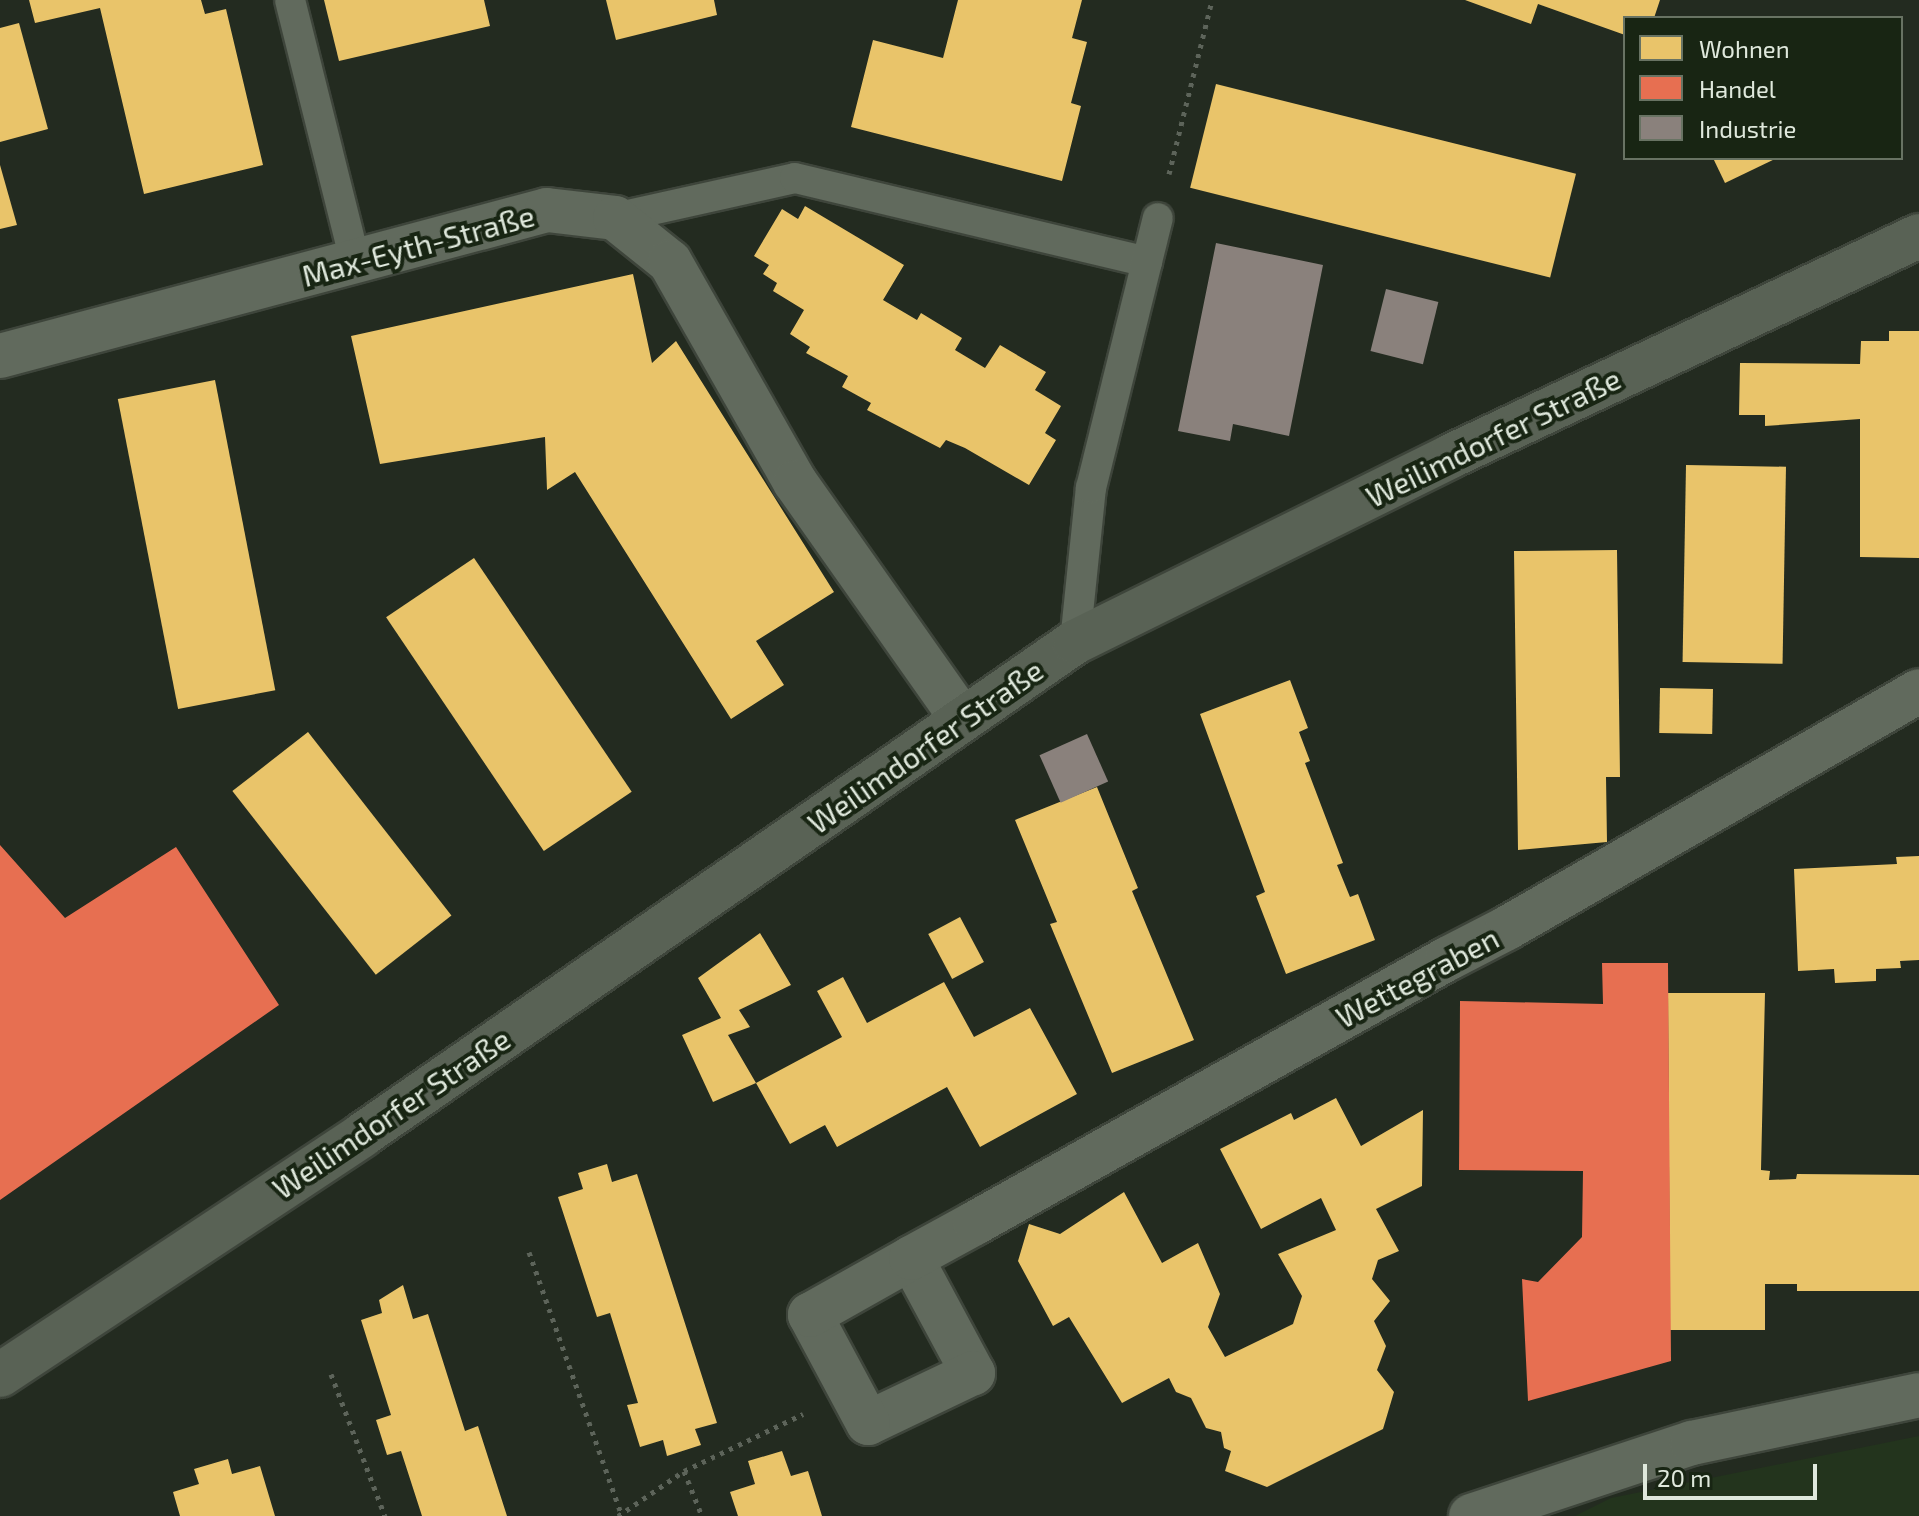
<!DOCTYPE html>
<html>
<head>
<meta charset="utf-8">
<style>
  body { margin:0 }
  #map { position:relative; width:1919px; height:1516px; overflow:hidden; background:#232b20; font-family:"Exo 2",sans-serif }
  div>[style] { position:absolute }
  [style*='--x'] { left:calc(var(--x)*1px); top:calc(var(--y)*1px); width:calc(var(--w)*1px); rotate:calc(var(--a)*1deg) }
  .built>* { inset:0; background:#23341d }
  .homes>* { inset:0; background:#e9c46a; transform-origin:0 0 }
  .shops>* { inset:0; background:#e76f51 }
  .industry>* { inset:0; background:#8a817c; transform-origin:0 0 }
  .path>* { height:5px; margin-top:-2.5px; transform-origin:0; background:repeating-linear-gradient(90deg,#5d645a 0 4px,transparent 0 10px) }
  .roads { filter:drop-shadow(2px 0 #3e453b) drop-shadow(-2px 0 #3e453b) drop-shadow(0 2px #3e453b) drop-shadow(0 -2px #3e453b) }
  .lane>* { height:30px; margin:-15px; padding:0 15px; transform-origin:15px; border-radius:15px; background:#616a5d }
  .street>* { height:44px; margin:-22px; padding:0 22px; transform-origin:22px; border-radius:22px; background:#616a5d }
  .secondary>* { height:44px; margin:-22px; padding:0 22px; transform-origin:22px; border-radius:22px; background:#596255 }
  span { translate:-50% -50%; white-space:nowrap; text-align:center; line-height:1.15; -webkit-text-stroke:8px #182513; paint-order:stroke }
  .street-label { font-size:30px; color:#dfe8dc }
  .legend { position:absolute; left:1623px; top:16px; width:280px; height:144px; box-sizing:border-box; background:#182513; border:2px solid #687363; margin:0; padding:10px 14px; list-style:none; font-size:24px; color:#dfe8dc }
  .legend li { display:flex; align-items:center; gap:16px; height:40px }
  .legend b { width:40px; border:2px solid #687363 }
  .scale { position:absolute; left:1643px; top:1464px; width:174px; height:36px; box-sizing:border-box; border:4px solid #dfe8dc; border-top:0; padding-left:10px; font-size:24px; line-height:28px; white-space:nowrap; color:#dfe8dc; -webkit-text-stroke:6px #182513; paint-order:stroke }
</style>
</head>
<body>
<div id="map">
  <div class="built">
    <i style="clip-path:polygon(1919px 1436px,1919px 1516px,1575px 1516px,1611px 1498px)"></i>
  </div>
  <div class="homes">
    <i style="clip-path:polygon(29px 0,201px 0,205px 14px,226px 9px,263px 165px,144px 194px,100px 8px,35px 23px)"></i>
    <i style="clip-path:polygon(324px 0,484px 0,490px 26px,339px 61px)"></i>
    <i style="clip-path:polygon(606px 0,714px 0,717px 15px,616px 40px)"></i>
    <i style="clip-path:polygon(958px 0,1082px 0,1072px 38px,1087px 42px,1071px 103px,1081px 106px,1062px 181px,851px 127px,873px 40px,943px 58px)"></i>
    <i style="clip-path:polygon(1465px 0,1660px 0,1654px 18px,1625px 18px,1625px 35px,1538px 4px,1531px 24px)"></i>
    <i style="clip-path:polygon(19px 23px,48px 129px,0 142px,0 28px)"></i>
    <i style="left:1216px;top:84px;width:371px;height:107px;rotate:14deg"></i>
    <i style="clip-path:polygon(1713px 158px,1777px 158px,1725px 183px)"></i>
    <i style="clip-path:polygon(0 165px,17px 225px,0 229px)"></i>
    <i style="clip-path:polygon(805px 206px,904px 265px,883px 300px,917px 320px,921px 313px,962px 338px,955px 350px,985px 368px,1000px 345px,1046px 372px,1035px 390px,1061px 406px,1045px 433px,1056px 440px,1029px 485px,965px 448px,946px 440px,940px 448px,867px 410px,871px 403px,842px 387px,848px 376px,806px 353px,810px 347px,790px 334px,804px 310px,773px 291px,777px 283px,763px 274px,769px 265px,754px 256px,782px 209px,798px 219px)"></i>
    <i style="clip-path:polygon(633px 274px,652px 363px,676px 341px,834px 592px,756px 641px,784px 685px,731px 719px,575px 472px,547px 490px,545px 437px,380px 464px,351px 336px)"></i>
    <i style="clip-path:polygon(1889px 331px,1919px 331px,1919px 558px,1860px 557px,1860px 419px,1765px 426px,1765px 415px,1739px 415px,1740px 363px,1860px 364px,1861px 341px,1889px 341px)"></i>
    <i style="left:215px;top:380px;width:316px;height:99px;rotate:79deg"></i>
    <i style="left:1686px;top:465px;width:100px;height:197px;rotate:1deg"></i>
    <i style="clip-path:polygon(1617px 550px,1620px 777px,1606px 777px,1607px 842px,1518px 850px,1514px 551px)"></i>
    <i style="left:474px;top:558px;width:282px;height:106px;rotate:56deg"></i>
    <i style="clip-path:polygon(1290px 680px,1308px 728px,1299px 732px,1310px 761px,1305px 763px,1343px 863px,1337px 865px,1350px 897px,1358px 894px,1375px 940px,1286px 974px,1256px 896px,1265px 892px,1200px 714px)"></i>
    <i style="left:1660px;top:688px;width:53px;height:45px;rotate:1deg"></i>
    <i style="left:308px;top:732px;width:233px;height:96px;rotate:52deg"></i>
    <i style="clip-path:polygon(1097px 787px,1138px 888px,1132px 891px,1194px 1040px,1112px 1073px,1050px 924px,1057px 922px,1015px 820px)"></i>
    <i style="clip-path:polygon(1919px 856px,1919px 960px,1900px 961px,1901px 968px,1876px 969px,1876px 981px,1835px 983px,1834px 969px,1798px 971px,1794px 869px,1897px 864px,1896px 857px)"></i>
    <i style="left:960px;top:917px;width:51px;height:36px;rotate:62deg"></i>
    <i style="clip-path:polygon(760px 933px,791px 985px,739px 1010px,750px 1027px,728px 1035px,756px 1083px,713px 1102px,682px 1035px,721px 1018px,698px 978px)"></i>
    <i style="clip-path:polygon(843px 977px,867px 1023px,944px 982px,974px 1037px,1030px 1008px,1077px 1094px,980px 1147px,947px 1087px,837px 1147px,825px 1125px,790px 1144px,756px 1083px,842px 1037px,817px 991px)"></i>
    <i style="clip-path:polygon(1668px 993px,1765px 993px,1761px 1170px,1770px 1171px,1769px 1180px,1796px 1179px,1797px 1174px,1919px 1175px,1919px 1291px,1797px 1291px,1797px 1284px,1765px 1284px,1765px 1330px,1670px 1330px)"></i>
    <i style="clip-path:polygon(1336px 1098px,1361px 1146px,1423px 1110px,1422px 1186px,1376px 1209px,1399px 1251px,1378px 1260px,1372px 1279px,1390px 1301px,1374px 1321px,1386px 1346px,1377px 1370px,1394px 1392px,1383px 1429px,1267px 1487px,1225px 1471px,1231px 1451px,1224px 1448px,1221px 1432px,1206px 1428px,1191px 1398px,1176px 1392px,1169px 1378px,1122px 1403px,1069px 1317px,1053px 1326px,1018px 1261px,1029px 1224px,1060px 1234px,1124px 1192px,1162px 1263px,1198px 1243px,1220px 1294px,1208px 1327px,1225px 1357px,1293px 1324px,1302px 1296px,1278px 1254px,1336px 1230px,1321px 1198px,1261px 1229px,1220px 1149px,1291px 1113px,1294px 1120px)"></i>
    <i style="clip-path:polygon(607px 1164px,612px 1182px,637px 1174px,717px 1423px,695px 1429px,701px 1445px,667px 1456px,663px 1440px,640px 1447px,627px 1405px,638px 1403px,610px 1313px,597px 1317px,558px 1197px,583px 1189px,578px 1173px)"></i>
    <i style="clip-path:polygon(403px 1285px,413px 1319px,428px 1314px,465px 1431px,478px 1426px,507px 1516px,422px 1516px,401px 1451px,387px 1455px,376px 1420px,391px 1415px,361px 1320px,382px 1313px,379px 1300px)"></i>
    <i style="clip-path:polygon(782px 1451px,791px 1476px,808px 1471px,822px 1516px,738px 1516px,730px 1492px,755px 1484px,748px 1461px)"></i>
    <i style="clip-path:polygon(228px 1459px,232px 1474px,260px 1466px,275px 1516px,180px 1516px,173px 1492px,199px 1484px,194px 1469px)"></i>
  </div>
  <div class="shops">
    <i style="clip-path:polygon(0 845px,65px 918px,176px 847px,279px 1005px,0 1200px)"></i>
    <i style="clip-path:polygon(1602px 963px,1668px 963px,1671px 1361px,1528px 1401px,1522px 1279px,1538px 1282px,1582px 1237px,1583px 1171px,1459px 1170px,1460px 1001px,1603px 1004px)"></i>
  </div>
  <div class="industry">
    <i style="clip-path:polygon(1216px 243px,1323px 265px,1289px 436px,1233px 424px,1230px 441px,1178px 431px)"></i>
    <i style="left:1386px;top:289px;width:54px;height:64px;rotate:14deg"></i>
    <i style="left:1087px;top:734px;width:52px;height:52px;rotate:66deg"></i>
  </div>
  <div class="path">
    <i style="--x:1169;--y:174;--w:179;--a:-76.1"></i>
    <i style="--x:529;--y:1252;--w:277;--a:70.6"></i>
    <i style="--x:331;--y:1374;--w:152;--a:69.2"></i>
    <i style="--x:684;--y:1471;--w:48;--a:68.2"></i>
    <i style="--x:618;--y:1516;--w:80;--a:-34.3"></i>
    <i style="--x:684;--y:1471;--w:132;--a:-25.6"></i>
  </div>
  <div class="roads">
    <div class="lane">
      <i style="--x:290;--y:0;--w:269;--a:76"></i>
      <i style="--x:615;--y:218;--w:184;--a:-12.5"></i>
      <i style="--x:795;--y:178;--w:362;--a:13.4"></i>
      <i style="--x:1075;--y:642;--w:155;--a:-84.1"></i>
      <i style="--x:1091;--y:488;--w:278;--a:-76.1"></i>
    </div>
    <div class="street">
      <i style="--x:0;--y:356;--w:566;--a:-14.94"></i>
      <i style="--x:547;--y:210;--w:68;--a:6.7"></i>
      <i style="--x:615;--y:218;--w:70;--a:38.7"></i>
      <i style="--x:670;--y:262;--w:253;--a:60.4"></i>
      <i style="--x:795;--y:482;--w:290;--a:54.8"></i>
      <i style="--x:911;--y:1258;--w:131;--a:61.7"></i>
      <i style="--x:973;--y:1373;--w:116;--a:154.5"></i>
      <i style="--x:868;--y:1423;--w:123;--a:-118.2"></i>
      <i style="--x:810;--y:1315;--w:116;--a:-29.4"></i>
      <i style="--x:911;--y:1258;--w:73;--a:-28.7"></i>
      <i style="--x:975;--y:1223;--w:541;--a:-29.22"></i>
      <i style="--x:1447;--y:959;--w:68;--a:-27.3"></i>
      <i style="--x:1507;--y:928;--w:475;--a:-29.9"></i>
      <i style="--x:1471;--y:1516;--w:233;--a:-18.3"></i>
      <i style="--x:1692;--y:1443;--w:232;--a:-11.9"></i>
    </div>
    <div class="secondary">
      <i style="--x:0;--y:1375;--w:434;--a:-33.5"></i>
      <i style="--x:362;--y:1135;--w:867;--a:-34.66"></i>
      <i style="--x:1075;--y:642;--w:419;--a:-26.3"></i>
      <i style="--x:1451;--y:456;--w:517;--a:-25.18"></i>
    </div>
  </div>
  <div class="street-label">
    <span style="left:418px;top:245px;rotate:-15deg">Max-Eyth-Straße</span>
    <span style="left:1493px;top:437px;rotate:-26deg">Weilimdorfer Straße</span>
    <span style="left:925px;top:746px;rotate:-35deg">Weilimdorfer Straße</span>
    <span style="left:1417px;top:977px;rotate:-28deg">Wettegraben</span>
    <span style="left:391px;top:1113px;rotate:-34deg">Weilimdorfer Straße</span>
  </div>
  <ul class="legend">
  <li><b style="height:22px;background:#e9c46a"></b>Wohnen</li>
  <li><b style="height:22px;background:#e76f51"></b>Handel</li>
  <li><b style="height:22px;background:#8a817c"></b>Industrie</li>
  </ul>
  <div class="scale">20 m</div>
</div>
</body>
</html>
